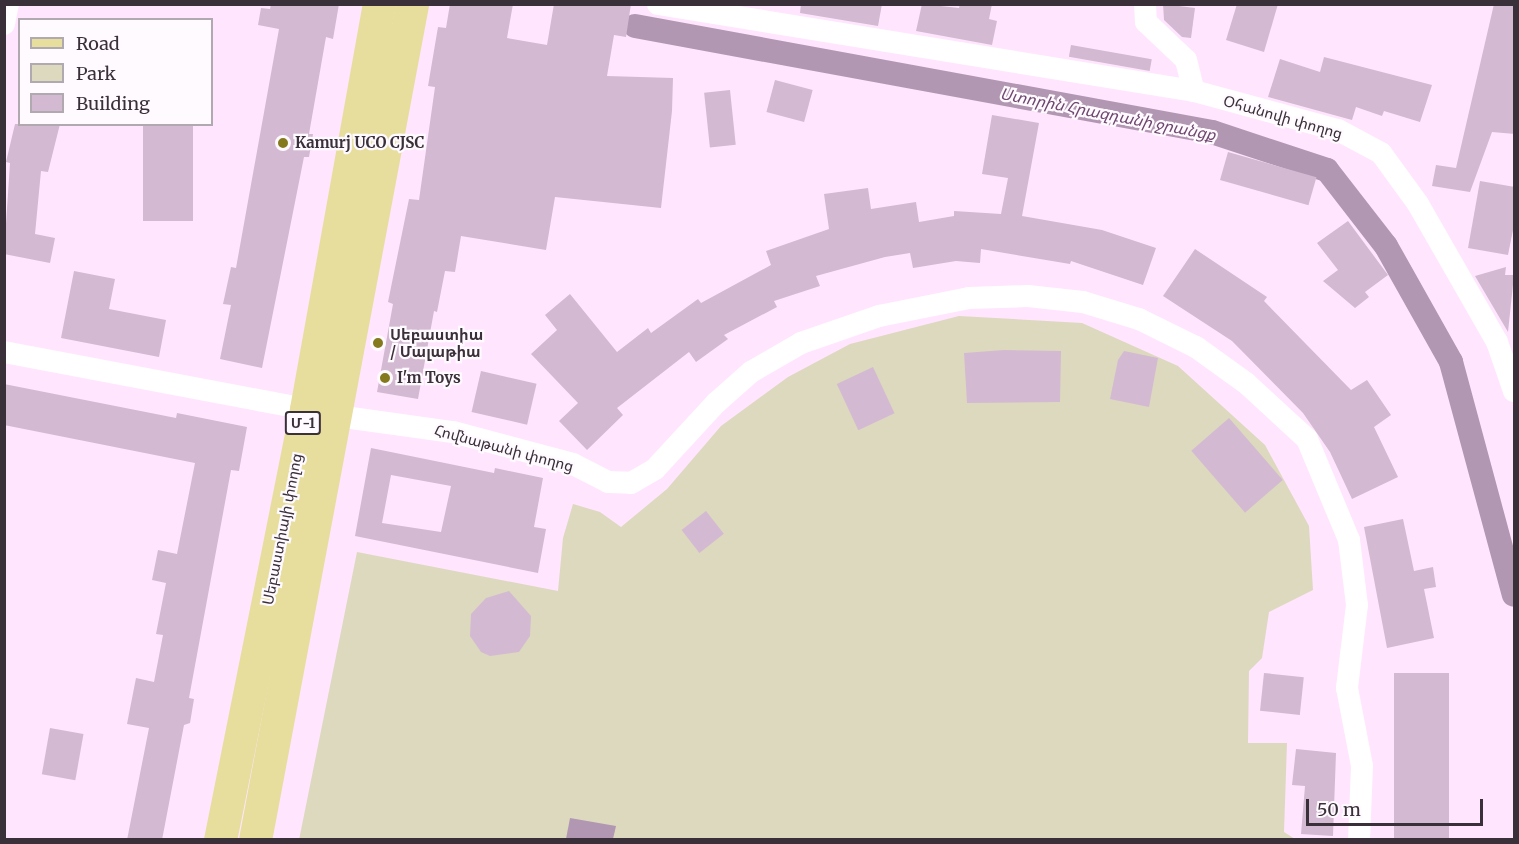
<!DOCTYPE html>
<html>
<head>
<meta charset="utf-8">
<style>
  body { margin:0 }
  #map { position:relative; width:1519px; height:844px; overflow:hidden; background:#ffe5fe; font-family:Merriweather,"Noto Sans Armenian",serif }
  div>[style] { position:absolute }
  [style*='--x'] { left:calc(var(--x)*1px); top:calc(var(--y)*1px); width:calc(var(--w)*1px); rotate:calc(var(--a)*1deg) }
  .green>* { inset:0; background:#ddd9bf }
  .water>* { inset:0; background:#b297b2 }
  .canal>* { height:24px; margin:-12px; padding:0 12px; transform-origin:12px; border-radius:12px; background:#b297b2 }
  .building>* { inset:0; background:#d3bad2; transform-origin:0 0 }
  .minor>* { height:22px; margin:-11px; padding:0 11px; transform-origin:11px; border-radius:11px; background:#fff }
  .primary>* { height:33px; margin:-16.5px; padding:0 16.5px; transform-origin:16.5px; border-radius:16.5px; background:#e7de9e }
  .dots>* { width:16px; height:16px; translate:-50% -50%; box-sizing:border-box; border:3px solid #fffaff; border-radius:50% }
  span { translate:-50% -50%; white-space:nowrap; text-align:center; line-height:1.15; -webkit-text-stroke:4.5px #fffaff; paint-order:stroke }
  .shield-label span { padding:2px 4px; background:#fffaff; border:2px solid; border-radius:4px; -webkit-text-stroke-width:0 }
  .shield-label { font-size:14px; color:#3a3039; font-weight:700 }
  .street-label { font-size:15px; color:#3a3039 }
  .poi-label { font-size:15px; color:#3a3039; font-weight:700 }
  .left { translate:0 -50%; text-align:left }
  .water-label { font-size:16px; color:#6f476f; font-style:italic }
  .frame { position:absolute; inset:0; border:6px solid #3a3039; pointer-events:none }
  .legend { position:absolute; left:18px; top:18px; width:195px; height:108px; box-sizing:border-box; background:#fffaff; border:2px solid #b0a9b0; margin:0; padding:8px 10px; list-style:none; font-size:18px; color:#3a3039 }
  .legend li { display:flex; align-items:center; gap:12px; height:30px }
  .legend b { width:30px; border:2px solid #b0a9b0 }
  .scale { position:absolute; left:1306px; top:799px; width:177px; height:27px; box-sizing:border-box; border:3px solid #3a3039; border-top:0; padding-left:8px; font-size:18px; line-height:21px; white-space:nowrap; color:#3a3039; -webkit-text-stroke:4px #fffaff; paint-order:stroke }
</style>
</head>
<body>
<div id="map">
  <div class="green">
    <i style="clip-path:polygon(959px 316px,1082px 323px,1178px 366px,1265px 445px,1309px 526px,1313px 590px,1269px 612px,1262px 658px,1249px 671px,1248px 743px,1287px 743px,1284px 832px,1295px 839px,299px 840px,357px 552px,558px 591px,563px 538px,573px 504px,600px 512px,621px 527px,667px 489px,721px 426px,788px 377px,850px 344px)"></i>
  </div>
  <div class="water">
    <i style="clip-path:polygon(570px 818px,616px 826px,613px 839px,566px 839px)"></i>
  </div>
  <div class="canal">
    <i style="--x:635;--y:26;--w:587;--a:10.41"></i>
    <i style="--x:1212;--y:132;--w:121;--a:18.3"></i>
    <i style="--x:1327;--y:170;--w:96;--a:52.2"></i>
    <i style="--x:1386;--y:246;--w:133;--a:60.7"></i>
    <i style="--x:1451;--y:362;--w:241;--a:74.9"></i>
  </div>
  <div class="building">
    <i style="clip-path:polygon(271px 4px,339px 4px,333px 39px,326px 37px,309px 134px,313px 134px,309px 157px,304px 157px,262px 368px,220px 359px,231px 305px,223px 304px,231px 267px,236px 268px,279px 29px,258px 25px,261px 8px,270px 9px)"></i>
    <i style="clip-path:polygon(450px 4px,513px 4px,507px 38px,547px 45px,554px 4px,631px 4px,626px 37px,614px 35px,607px 76px,673px 78px,672px 111px,661px 208px,555px 197px,546px 250px,461px 236px,455px 272px,445px 271px,437px 312px,434px 311px,418px 399px,377px 392px,393px 304px,388px 302px,409px 199px,419px 200px,435px 87px,428px 86px,438px 27px,446px 28px)"></i>
    <i style="clip-path:polygon(801px 4px,882px 4px,878px 26px,800px 13px)"></i>
    <i style="clip-path:polygon(922px 4px,959px 8px,960px 4px,992px 4px,989px 19px,997px 21px,992px 45px,916px 31px)"></i>
    <i style="clip-path:polygon(1163px 4px,1195px 8px,1191px 38px,1182px 37px,1164px 20px)"></i>
    <i style="clip-path:polygon(1237px 4px,1278px 4px,1264px 52px,1226px 40px)"></i>
    <i style="clip-path:polygon(1494px 4px,1515px 4px,1515px 134px,1492px 132px,1470px 192px,1432px 186px,1436px 165px,1456px 168px)"></i>
    <i style="left:1071px;top:45px;width:82px;height:12px;rotate:10deg"></i>
    <i style="clip-path:polygon(1324px 57px,1432px 85px,1420px 122px,1384px 111px,1382px 116px,1356px 107px,1352px 120px,1268px 97px,1280px 59px,1320px 72px)"></i>
    <i style="left:775px;top:80px;width:39px;height:33px;rotate:15deg"></i>
    <i style="left:730px;top:90px;width:55px;height:26px;rotate:84deg"></i>
    <i style="clip-path:polygon(992px 115px,1039px 123px,1022px 216px,1102px 230px,1156px 248px,1143px 285px,1071px 261px,1070px 264px,981px 249px,980px 263px,956px 261px,913px 268px,910px 253px,885px 257px,816px 276px,820px 286px,774px 301px,777px 307px,724px 335px,728px 339px,696px 362px,689px 352px,617px 408px,623px 415px,587px 450px,559px 421px,578px 403px,531px 354px,557px 330px,545px 315px,570px 294px,617px 352px,648px 328px,651px 333px,698px 299px,701px 303px,771px 265px,766px 251px,829px 229px,824px 194px,868px 188px,871px 209px,916px 202px,919px 222px,954px 216px,954px 211px,1001px 214px,1008px 178px,982px 174px)"></i>
    <i style="clip-path:polygon(15px 124px,60px 124px,48px 172px,41px 171px,35px 234px,55px 238px,50px 263px,4px 254px,10px 163px,6px 162px)"></i>
    <i style="left:143px;top:124px;width:50px;height:97px"></i>
    <i style="left:1228px;top:152px;width:92px;height:29px;rotate:16deg"></i>
    <i style="clip-path:polygon(1480px 181px,1515px 187px,1515px 220px,1508px 255px,1468px 248px)"></i>
    <i style="clip-path:polygon(1348px 221px,1388px 275px,1365px 292px,1369px 297px,1355px 308px,1323px 281px,1338px 270px,1317px 243px)"></i>
    <i style="clip-path:polygon(1195px 249px,1267px 297px,1264px 301px,1351px 390px,1367px 380px,1391px 415px,1374px 427px,1398px 477px,1352px 499px,1330px 452px,1303px 413px,1232px 341px,1163px 296px)"></i>
    <i style="clip-path:polygon(1506px 267px,1505px 275px,1514px 275px,1508px 332px,1475px 276px)"></i>
    <i style="clip-path:polygon(74px 271px,115px 279px,109px 309px,166px 320px,159px 357px,61px 338px)"></i>
    <i style="clip-path:polygon(1004px 350px,1061px 351px,1060px 402px,967px 403px,964px 353px)"></i>
    <i style="clip-path:polygon(1124px 351px,1158px 358px,1149px 407px,1110px 399px,1118px 360px)"></i>
    <i style="left:873px;top:367px;width:51px;height:40px;rotate:65deg"></i>
    <i style="left:481px;top:371px;width:57px;height:42px;rotate:13deg"></i>
    <i style="clip-path:polygon(4px 384px,176px 418px,177px 413px,247px 427px,239px 471px,231px 470px,189px 698px,194px 699px,190px 723px,184px 725px,162px 840px,127px 840px,149px 728px,127px 724px,136px 678px,154px 682px,163px 635px,156px 634px,166px 583px,152px 580px,158px 550px,177px 554px,195px 463px,4px 425px)"></i>
    <i style="left:1229px;top:418px;width:82px;height:50px;rotate:49deg"></i>
    <i style="clip-path:polygon(evenodd,371px 448px,494px 473px,495px 468px,543px 478px,534px 527px,546px 529px,538px 573px,355px 536px,371px 448px,391px 475px,451px 486px,441px 532px,382px 523px,391px 475px)"></i>
    <i style="left:706px;top:511px;width:29px;height:31px;rotate:52deg"></i>
    <i style="clip-path:polygon(1403px 519px,1414px 571px,1433px 567px,1436px 587px,1424px 589px,1434px 638px,1387px 648px,1364px 527px)"></i>
    <i style="clip-path:polygon(509px 591px,531px 616px,530px 636px,519px 652px,490px 656px,481px 652px,470px 636px,471px 614px,486px 598px)"></i>
    <i style="left:1264px;top:673px;width:40px;height:38px;rotate:6deg"></i>
    <i style="left:1394px;top:673px;width:55px;height:167px"></i>
    <i style="left:50px;top:728px;width:34px;height:47px;rotate:10deg"></i>
    <i style="clip-path:polygon(1296px 749px,1336px 753px,1333px 836px,1301px 834px,1305px 786px,1292px 785px)"></i>
  </div>
  <div class="minor">
    <i style="--x:658;--y:4;--w:543;--a:9.22"></i>
    <i style="--x:1194;--y:91;--w:149;--a:15.2"></i>
    <i style="--x:1338;--y:130;--w:49;--a:28.1"></i>
    <i style="--x:1381;--y:153;--w:63;--a:54"></i>
    <i style="--x:1418;--y:204;--w:159;--a:60.2"></i>
    <i style="--x:1497;--y:342;--w:52;--a:70.9"></i>
    <i style="--x:1145;--y:4;--w:18;--a:87"></i>
    <i style="--x:1146;--y:22;--w:55;--a:43.5"></i>
    <i style="--x:1186;--y:60;--w:32;--a:76"></i>
    <i style="--x:4;--y:24;--w:20;--a:-79"></i>
    <i style="--x:4;--y:352;--w:307;--a:10.7"></i>
    <i style="--x:337;--y:416;--w:117;--a:7.9"></i>
    <i style="--x:453;--y:432;--w:124;--a:14.9"></i>
    <i style="--x:573;--y:464;--w:39;--a:27"></i>
    <i style="--x:608;--y:482;--w:23;--a:2"></i>
    <i style="--x:631;--y:483;--w:28;--a:-30"></i>
    <i style="--x:655;--y:469;--w:90;--a:-47.3"></i>
    <i style="--x:716;--y:403;--w:47;--a:-41.5"></i>
    <i style="--x:751;--y:372;--w:58;--a:-30.1"></i>
    <i style="--x:801;--y:343;--w:83;--a:-19.1"></i>
    <i style="--x:879;--y:316;--w:92;--a:-11.3"></i>
    <i style="--x:969;--y:298;--w:59;--a:-1.9"></i>
    <i style="--x:1028;--y:296;--w:55;--a:6.2"></i>
    <i style="--x:1083;--y:302;--w:59;--a:16.9"></i>
    <i style="--x:1139;--y:319;--w:64;--a:26.2"></i>
    <i style="--x:1196;--y:347;--w:62;--a:35.8"></i>
    <i style="--x:1246;--y:383;--w:83;--a:42.6"></i>
    <i style="--x:1307;--y:439;--w:109;--a:67.4"></i>
    <i style="--x:1349;--y:540;--w:65;--a:83"></i>
    <i style="--x:1357;--y:605;--w:84;--a:96.9"></i>
    <i style="--x:1347;--y:688;--w:79;--a:79.1"></i>
    <i style="--x:1362;--y:766;--w:74;--a:92.3"></i>
  </div>
  <div class="primary">
    <i style="--x:220;--y:840;--w:439;--a:-78.7"></i>
    <i style="--x:306;--y:409;--w:412;--a:-79.8"></i>
    <i style="--x:255;--y:840;--w:851;--a:-79.36"></i>
  </div>
  <div class="dots">
    <i style="left:283px;top:143px;background:#85791d"></i>
    <i style="left:378px;top:343px;background:#85791d"></i>
    <i style="left:385px;top:378px;background:#85791d"></i>
  </div>
  <div class="shield-label">
    <span style="left:303px;top:423px">Մ-1</span>
  </div>
  <div class="street-label">
    <span style="left:1283px;top:117px;rotate:16deg">Օհանովի փողոց</span>
    <span style="left:504px;top:448px;rotate:15deg">Հովնաթանի փողոց</span>
    <span style="left:282px;top:529px;rotate:-79deg">Սեբաստիայի փողոց</span>
  </div>
  <div class="poi-label">
    <span class="left" style="left:295px;top:143px">Kamurj UCO CJSC</span>
    <span class="left" style="left:390px;top:343px">Սեբաստիա<br>/ Մալաթիա</span>
    <span class="left" style="left:397px;top:378px">I'm Toys</span>
  </div>
  <div class="water-label">
    <span style="left:1108px;top:114px;rotate:11deg">Ստորին Հրազդանի ջրանցք</span>
  </div>
  <div class="frame"></div>
  <ul class="legend">
  <li><b style="height:8px;background:#e7de9e"></b>Road</li>
  <li><b style="height:16px;background:#ddd9bf"></b>Park</li>
  <li><b style="height:16px;background:#d3bad2"></b>Building</li>
  </ul>
  <div class="scale">50 m</div>
</div>
</body>
</html>
